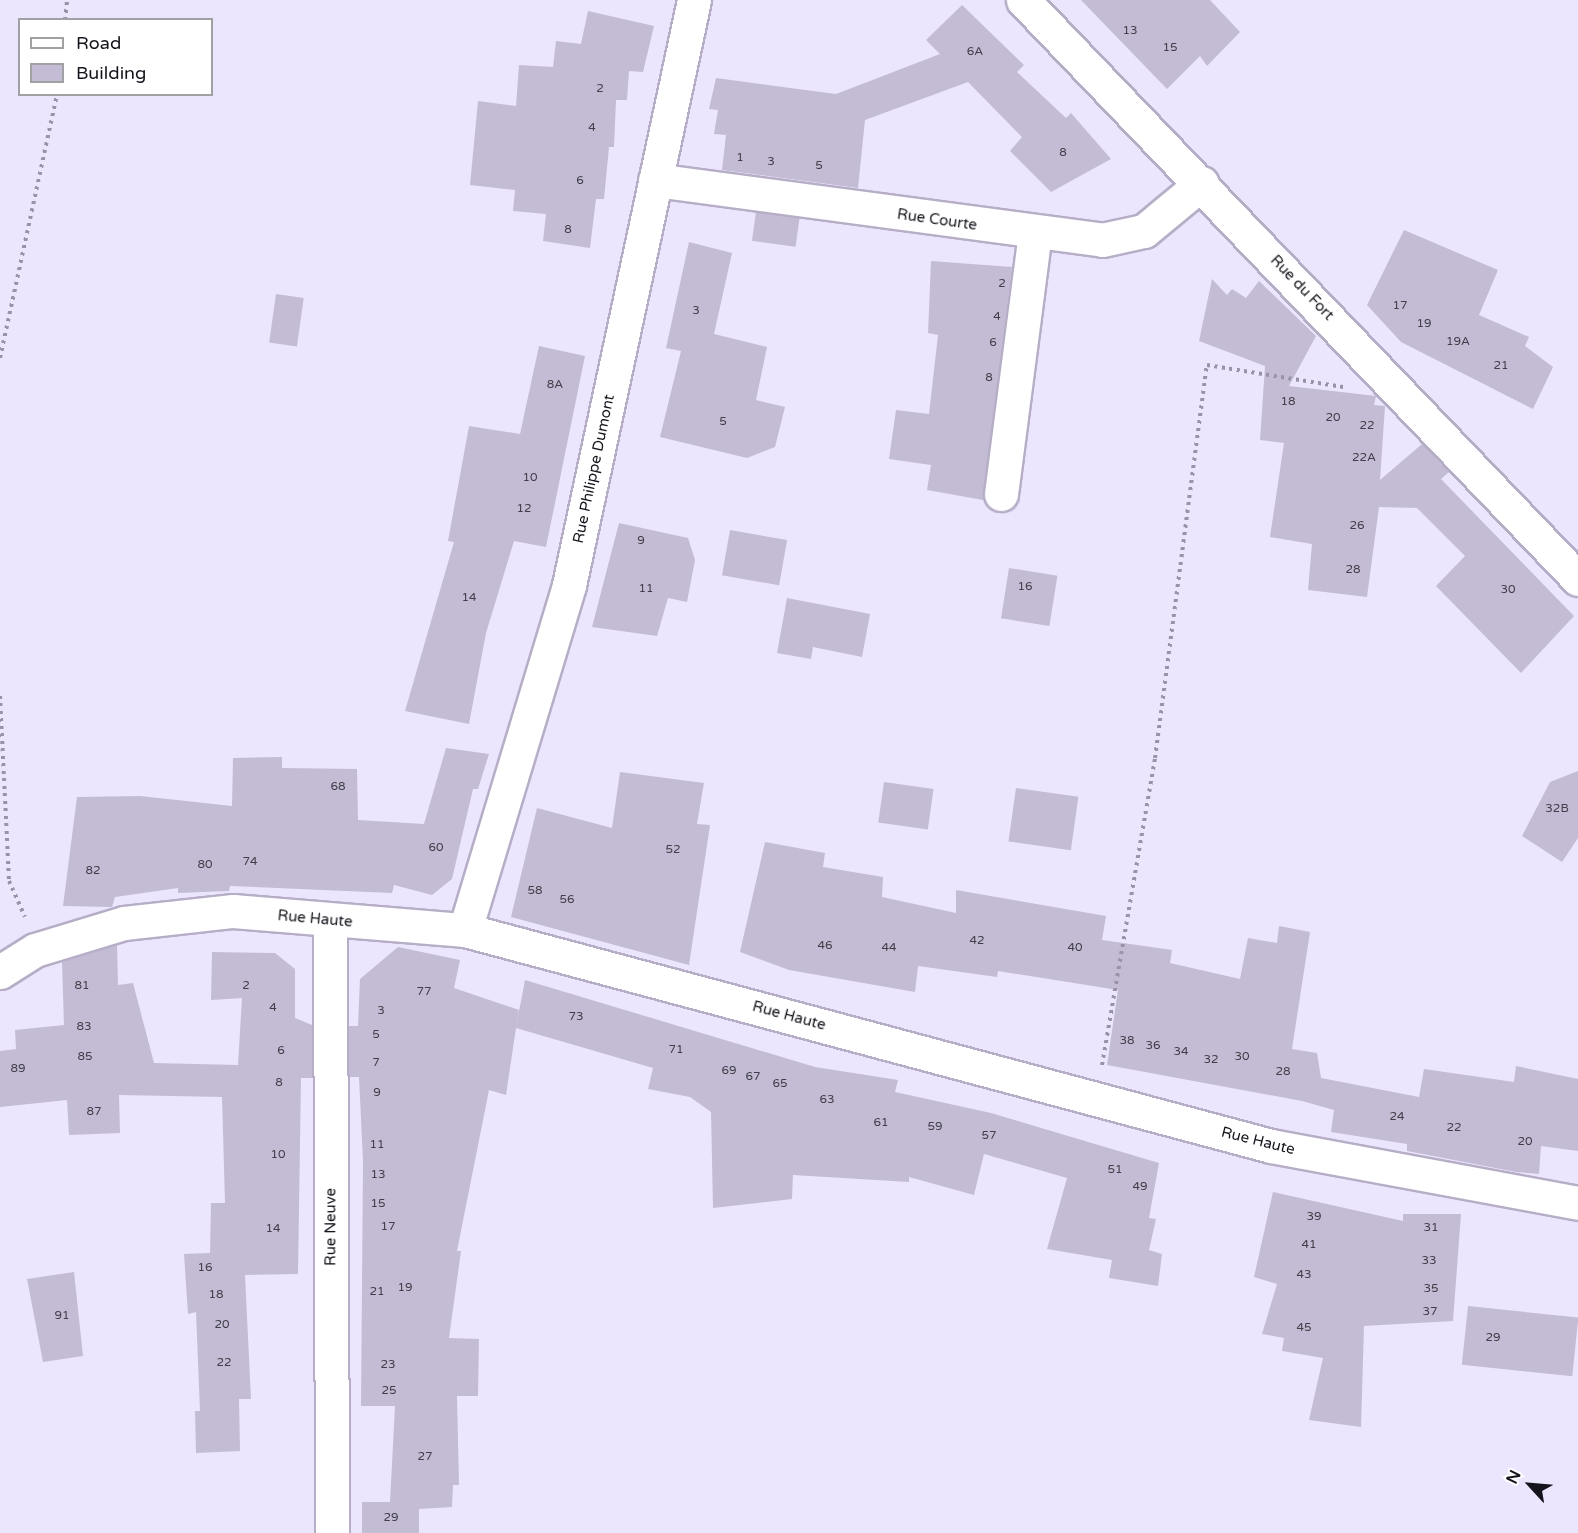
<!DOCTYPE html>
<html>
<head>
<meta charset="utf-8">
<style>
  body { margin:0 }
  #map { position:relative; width:1578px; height:1533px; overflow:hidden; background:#ece5fe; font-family:"Varela Round",sans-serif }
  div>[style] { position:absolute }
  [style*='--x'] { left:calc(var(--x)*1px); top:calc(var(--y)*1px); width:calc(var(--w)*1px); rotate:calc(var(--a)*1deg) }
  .building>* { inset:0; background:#c4bcd4; transform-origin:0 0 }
  .path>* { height:4px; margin-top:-2px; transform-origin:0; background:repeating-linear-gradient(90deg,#9893a6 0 3px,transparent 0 7.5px) }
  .roads { filter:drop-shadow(2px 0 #b6aec6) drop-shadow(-2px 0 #b6aec6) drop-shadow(0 2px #b6aec6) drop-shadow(0 -2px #b6aec6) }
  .street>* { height:33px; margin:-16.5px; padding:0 16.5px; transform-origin:16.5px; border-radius:16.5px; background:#fff }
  span { translate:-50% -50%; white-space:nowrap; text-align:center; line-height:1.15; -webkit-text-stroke:5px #fff; paint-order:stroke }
  .number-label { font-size:12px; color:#413d49 }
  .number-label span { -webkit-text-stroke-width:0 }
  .street-label { font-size:15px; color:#15131b }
  .legend { position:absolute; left:18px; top:18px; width:195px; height:78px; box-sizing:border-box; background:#fff; border:2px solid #a1a1a4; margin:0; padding:8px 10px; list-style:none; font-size:18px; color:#15131b }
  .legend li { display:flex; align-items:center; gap:12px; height:30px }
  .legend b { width:30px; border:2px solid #a1a1a4 }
  .north { position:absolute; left:1500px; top:1455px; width:60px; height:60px; -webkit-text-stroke:4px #fff; paint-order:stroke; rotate:296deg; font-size:16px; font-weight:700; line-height:24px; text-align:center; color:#15131b }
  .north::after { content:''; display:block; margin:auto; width:21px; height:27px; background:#15131b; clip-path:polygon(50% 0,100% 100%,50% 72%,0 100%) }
</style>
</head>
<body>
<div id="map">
  <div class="building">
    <i style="clip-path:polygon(1081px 0,1210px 0,1240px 32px,1207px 66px,1200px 56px,1167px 89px)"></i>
    <i style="clip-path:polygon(962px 5px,1024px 65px,1017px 72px,1066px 118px,1071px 113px,1111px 159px,1051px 192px,1010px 151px,1022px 137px,968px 82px,865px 120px,858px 188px,722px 170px,726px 135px,714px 134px,718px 110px,709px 109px,716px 78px,836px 94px,940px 54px,926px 40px)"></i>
    <i style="clip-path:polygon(588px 11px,654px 26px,643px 72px,629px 71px,627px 100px,616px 100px,614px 147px,609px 147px,604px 199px,596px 199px,590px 248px,543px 241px,546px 214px,513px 211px,515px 190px,470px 185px,478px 101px,516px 106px,519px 65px,553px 67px,556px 41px,581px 44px)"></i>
    <i style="left:756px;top:212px;width:44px;height:29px;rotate:8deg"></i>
    <i style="clip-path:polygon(1404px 230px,1498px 270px,1479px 315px,1529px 337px,1525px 346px,1553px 367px,1533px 409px,1401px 342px,1367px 305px)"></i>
    <i style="clip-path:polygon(689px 242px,732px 253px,714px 334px,767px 347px,756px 400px,785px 407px,775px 447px,747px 458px,660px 437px,681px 351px,666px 348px)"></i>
    <i style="clip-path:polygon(931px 261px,1012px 267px,983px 500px,927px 490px,931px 465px,889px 459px,896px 410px,929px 414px,938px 335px,928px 333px)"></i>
    <i style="clip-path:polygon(1212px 279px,1227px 295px,1232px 289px,1246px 298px,1259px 281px,1316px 336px,1289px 386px,1376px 396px,1374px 405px,1385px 406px,1380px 480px,1422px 444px,1449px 472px,1441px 479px,1574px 616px,1521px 673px,1436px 586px,1465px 556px,1417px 508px,1379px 507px,1367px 597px,1308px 590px,1312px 544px,1270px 537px,1284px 443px,1260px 440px,1265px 366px,1199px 341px)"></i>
    <i style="left:276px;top:294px;width:28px;height:49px;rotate:8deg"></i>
    <i style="clip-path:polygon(539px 346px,585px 356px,546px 547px,514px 541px,486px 633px,469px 724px,405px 711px,454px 542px,448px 541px,469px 426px,520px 434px)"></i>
    <i style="clip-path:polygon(619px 523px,688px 538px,695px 560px,687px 602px,668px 598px,657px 636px,592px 627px)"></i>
    <i style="left:730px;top:530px;width:58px;height:46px;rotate:10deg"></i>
    <i style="left:1009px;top:568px;width:49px;height:51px;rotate:9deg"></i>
    <i style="clip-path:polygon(787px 598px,870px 614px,862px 657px,813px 647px,811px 659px,777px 653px)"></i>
    <i style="clip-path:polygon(446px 748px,489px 754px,478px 789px,473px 789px,452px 879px,432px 895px,394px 885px,392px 893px,230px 886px,229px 891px,178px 893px,178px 888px,115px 897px,112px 907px,63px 906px,77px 797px,140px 796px,232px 806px,233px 758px,282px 757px,282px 768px,357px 769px,358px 820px,424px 824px)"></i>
    <i style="clip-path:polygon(1578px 771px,1578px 838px,1562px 862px,1522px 836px,1550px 782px)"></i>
    <i style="clip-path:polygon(620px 772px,704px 783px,697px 824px,710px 825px,689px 965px,511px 917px,537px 808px,612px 828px)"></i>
    <i style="left:884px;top:782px;width:50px;height:41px;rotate:8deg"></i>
    <i style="left:1016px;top:788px;width:63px;height:54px;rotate:8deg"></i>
    <i style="clip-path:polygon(765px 842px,825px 853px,823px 867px,883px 877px,882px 897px,956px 913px,956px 890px,1106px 916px,1102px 940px,1172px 950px,1170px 963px,1240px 979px,1248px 938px,1277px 943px,1279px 926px,1310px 932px,1292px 1049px,1317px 1053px,1321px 1078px,1419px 1097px,1424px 1069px,1514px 1082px,1516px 1066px,1578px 1079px,1578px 1151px,1541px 1146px,1539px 1174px,1516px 1172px,1407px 1151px,1407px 1144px,1331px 1132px,1334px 1110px,1302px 1101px,1107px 1065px,1118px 990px,998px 971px,997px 977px,918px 966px,915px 992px,789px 970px,740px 952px)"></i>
    <i style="clip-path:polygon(117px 945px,118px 985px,133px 983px,154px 1063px,238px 1065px,242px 998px,211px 1000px,212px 952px,275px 953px,295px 969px,295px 1018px,312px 1025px,312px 1078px,301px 1078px,298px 1274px,245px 1275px,251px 1399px,239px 1399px,240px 1451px,196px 1453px,195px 1411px,200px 1411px,196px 1312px,188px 1314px,184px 1254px,210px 1253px,211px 1203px,225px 1203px,222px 1097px,119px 1095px,120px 1133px,69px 1135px,67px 1100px,0 1107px,0 1051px,16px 1049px,15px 1030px,64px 1025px,62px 962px)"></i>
    <i style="clip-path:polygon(398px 947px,460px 960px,454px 988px,519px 1010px,516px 1027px,525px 980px,815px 1067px,898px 1080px,895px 1092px,991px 1113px,1159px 1163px,1149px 1218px,1156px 1219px,1149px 1250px,1162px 1254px,1158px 1286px,1109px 1278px,1112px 1260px,1047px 1249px,1067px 1178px,984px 1154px,974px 1195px,909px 1177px,909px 1182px,793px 1175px,792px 1199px,713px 1208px,711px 1112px,690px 1097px,648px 1089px,653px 1068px,516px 1028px,506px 1095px,489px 1090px,457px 1251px,461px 1251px,449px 1338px,479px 1339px,478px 1396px,457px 1396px,459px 1485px,453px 1485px,452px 1507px,419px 1509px,419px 1533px,362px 1533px,362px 1502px,390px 1502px,395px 1406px,361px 1406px,363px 1161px,359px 1077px,349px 1077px,349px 1026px,358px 1026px,360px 979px)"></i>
    <i style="clip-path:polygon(1273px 1192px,1403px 1221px,1403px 1214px,1461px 1214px,1453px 1321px,1364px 1326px,1361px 1427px,1309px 1420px,1323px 1358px,1282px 1351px,1284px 1338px,1262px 1334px,1277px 1284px,1254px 1277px)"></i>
    <i style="clip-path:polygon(74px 1272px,83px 1356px,43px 1362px,27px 1279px)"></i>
    <i style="left:1468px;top:1306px;width:111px;height:59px;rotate:6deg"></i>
  </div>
  <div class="path">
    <i style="--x:65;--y:20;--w:20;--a:-84"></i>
    <i style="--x:0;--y:358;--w:270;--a:-77.8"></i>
    <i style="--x:0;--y:696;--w:185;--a:87.2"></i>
    <i style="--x:9;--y:881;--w:39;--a:66"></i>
    <i style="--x:1102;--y:1065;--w:312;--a:-80.2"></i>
    <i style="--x:1155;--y:758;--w:396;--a:-82.5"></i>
    <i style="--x:1207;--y:365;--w:138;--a:9.2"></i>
  </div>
  <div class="roads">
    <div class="street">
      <i style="--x:1023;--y:0;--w:802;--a:46.21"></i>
      <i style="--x:655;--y:180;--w:451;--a:7.6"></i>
      <i style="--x:1102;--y:240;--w:43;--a:-12.1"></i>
      <i style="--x:1144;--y:231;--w:75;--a:-39.6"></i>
      <i style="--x:1001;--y:494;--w:263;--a:-82.6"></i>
      <i style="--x:330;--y:921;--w:612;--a:89.81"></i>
      <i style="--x:465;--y:930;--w:360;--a:-73.2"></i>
      <i style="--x:569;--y:585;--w:598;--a:-77.94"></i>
      <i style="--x:0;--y:972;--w:41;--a:-32.2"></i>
      <i style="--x:35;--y:950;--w:93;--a:-16.9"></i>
      <i style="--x:124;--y:923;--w:110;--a:-6.3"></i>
      <i style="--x:233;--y:911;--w:233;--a:4.7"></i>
      <i style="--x:465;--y:930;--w:834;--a:15"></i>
      <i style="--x:1271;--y:1146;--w:312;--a:10.5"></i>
    </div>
  </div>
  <div class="number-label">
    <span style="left:1130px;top:31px">13</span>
    <span style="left:1170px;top:48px">15</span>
    <span style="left:975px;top:52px">6A</span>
    <span style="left:600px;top:89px">2</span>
    <span style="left:592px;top:128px">4</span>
    <span style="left:1063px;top:153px">8</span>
    <span style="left:740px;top:158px">1</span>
    <span style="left:771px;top:162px">3</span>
    <span style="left:819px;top:166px">5</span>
    <span style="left:580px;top:181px">6</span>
    <span style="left:568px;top:230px">8</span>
    <span style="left:1002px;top:284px">2</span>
    <span style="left:1400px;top:306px">17</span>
    <span style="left:696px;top:311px">3</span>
    <span style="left:997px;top:317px">4</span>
    <span style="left:1424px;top:324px">19</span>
    <span style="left:1458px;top:342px">19A</span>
    <span style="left:993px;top:343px">6</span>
    <span style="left:1501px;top:366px">21</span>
    <span style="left:989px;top:378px">8</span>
    <span style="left:555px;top:385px">8A</span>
    <span style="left:1288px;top:402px">18</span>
    <span style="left:1333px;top:418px">20</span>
    <span style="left:723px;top:422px">5</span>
    <span style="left:1367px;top:426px">22</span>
    <span style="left:1364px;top:458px">22A</span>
    <span style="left:530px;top:478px">10</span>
    <span style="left:524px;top:509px">12</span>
    <span style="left:1357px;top:526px">26</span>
    <span style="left:641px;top:541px">9</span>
    <span style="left:1353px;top:570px">28</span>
    <span style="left:1025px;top:587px">16</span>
    <span style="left:646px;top:589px">11</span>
    <span style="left:1508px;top:590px">30</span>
    <span style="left:469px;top:598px">14</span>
    <span style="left:338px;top:787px">68</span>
    <span style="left:1557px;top:809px">32B</span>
    <span style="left:436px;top:848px">60</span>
    <span style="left:673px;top:850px">52</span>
    <span style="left:250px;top:862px">74</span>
    <span style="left:205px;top:865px">80</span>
    <span style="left:93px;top:871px">82</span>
    <span style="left:535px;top:891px">58</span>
    <span style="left:567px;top:900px">56</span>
    <span style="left:977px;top:941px">42</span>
    <span style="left:825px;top:946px">46</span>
    <span style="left:889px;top:948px">44</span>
    <span style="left:1075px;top:948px">40</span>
    <span style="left:82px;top:986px">81</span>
    <span style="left:246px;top:986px">2</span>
    <span style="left:424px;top:992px">77</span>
    <span style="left:273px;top:1008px">4</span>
    <span style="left:381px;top:1011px">3</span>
    <span style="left:576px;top:1017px">73</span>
    <span style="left:84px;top:1027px">83</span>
    <span style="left:376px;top:1035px">5</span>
    <span style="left:1127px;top:1041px">38</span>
    <span style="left:1153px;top:1046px">36</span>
    <span style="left:676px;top:1050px">71</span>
    <span style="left:281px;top:1051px">6</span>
    <span style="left:1181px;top:1052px">34</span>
    <span style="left:85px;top:1057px">85</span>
    <span style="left:1242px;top:1057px">30</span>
    <span style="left:1211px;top:1060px">32</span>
    <span style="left:376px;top:1063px">7</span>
    <span style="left:18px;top:1069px">89</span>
    <span style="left:729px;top:1071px">69</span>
    <span style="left:1283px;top:1072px">28</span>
    <span style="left:753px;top:1077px">67</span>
    <span style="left:279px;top:1083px">8</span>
    <span style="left:780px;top:1084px">65</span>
    <span style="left:377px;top:1093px">9</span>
    <span style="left:827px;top:1100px">63</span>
    <span style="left:94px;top:1112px">87</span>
    <span style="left:1397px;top:1117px">24</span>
    <span style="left:881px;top:1123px">61</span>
    <span style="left:935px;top:1127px">59</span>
    <span style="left:1454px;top:1128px">22</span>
    <span style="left:989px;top:1136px">57</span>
    <span style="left:1525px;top:1142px">20</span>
    <span style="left:377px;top:1145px">11</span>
    <span style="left:278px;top:1155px">10</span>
    <span style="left:1115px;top:1170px">51</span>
    <span style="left:378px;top:1175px">13</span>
    <span style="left:1140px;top:1187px">49</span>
    <span style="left:378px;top:1204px">15</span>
    <span style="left:1314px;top:1217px">39</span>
    <span style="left:388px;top:1227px">17</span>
    <span style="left:1431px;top:1228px">31</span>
    <span style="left:273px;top:1229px">14</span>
    <span style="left:1309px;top:1245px">41</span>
    <span style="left:1429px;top:1261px">33</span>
    <span style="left:205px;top:1268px">16</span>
    <span style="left:1304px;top:1275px">43</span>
    <span style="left:405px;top:1288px">19</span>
    <span style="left:1431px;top:1289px">35</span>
    <span style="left:377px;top:1292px">21</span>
    <span style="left:216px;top:1295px">18</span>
    <span style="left:1430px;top:1312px">37</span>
    <span style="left:62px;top:1316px">91</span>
    <span style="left:222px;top:1325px">20</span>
    <span style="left:1304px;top:1328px">45</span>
    <span style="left:1493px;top:1338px">29</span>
    <span style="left:224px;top:1363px">22</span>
    <span style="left:388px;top:1365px">23</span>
    <span style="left:389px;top:1391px">25</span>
    <span style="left:425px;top:1457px">27</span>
    <span style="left:391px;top:1518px">29</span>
  </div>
  <div class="street-label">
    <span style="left:937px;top:220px;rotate:8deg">Rue Courte</span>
    <span style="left:1302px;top:288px;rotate:46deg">Rue du Fort</span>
    <span style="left:594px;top:469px;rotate:-78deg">Rue Philippe Dumont</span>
    <span style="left:315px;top:919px;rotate:5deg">Rue Haute</span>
    <span style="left:789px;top:1016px;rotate:15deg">Rue Haute</span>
    <span style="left:1258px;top:1141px;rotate:14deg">Rue Haute</span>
    <span style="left:331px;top:1227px;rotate:-90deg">Rue Neuve</span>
  </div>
  <ul class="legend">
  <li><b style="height:8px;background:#fff"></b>Road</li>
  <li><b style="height:16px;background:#c4bcd4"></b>Building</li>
  </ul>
  <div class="north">N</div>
</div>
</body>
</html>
